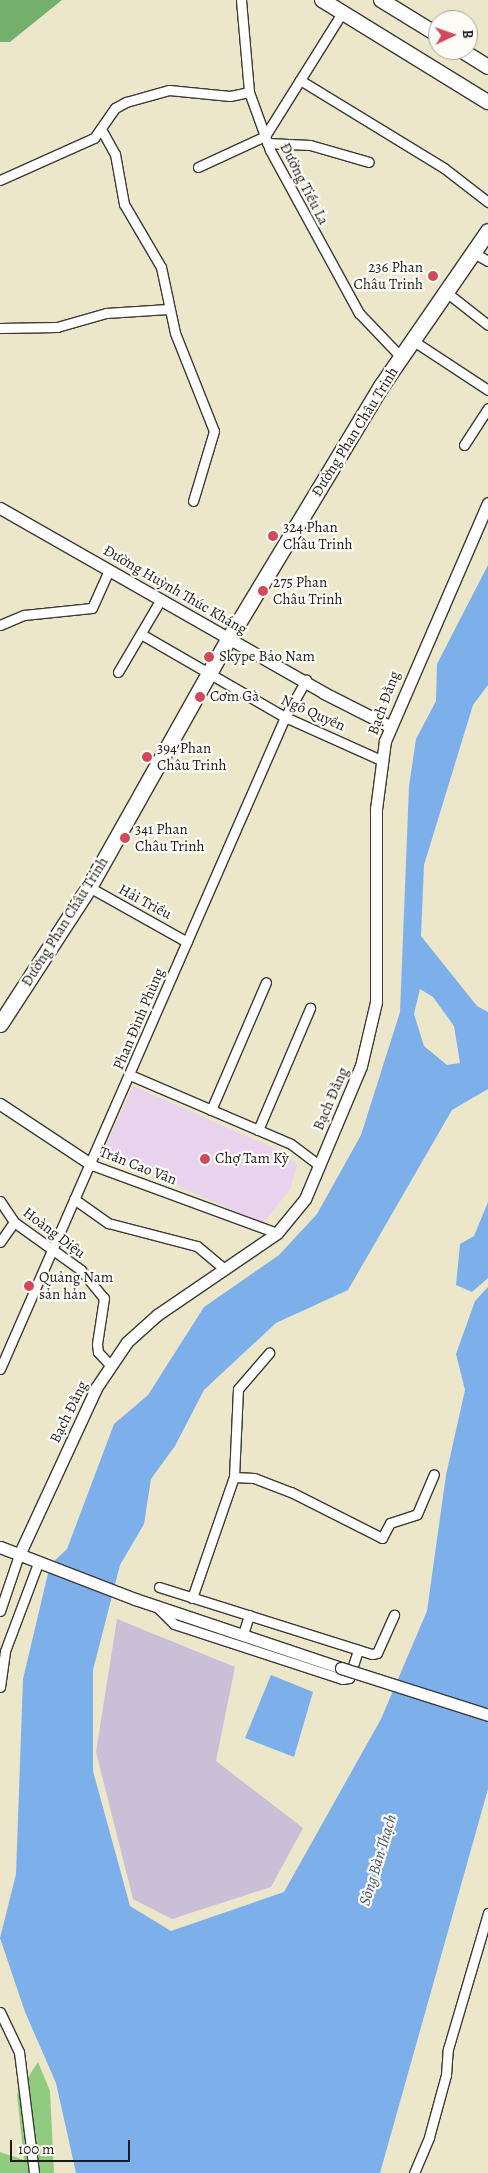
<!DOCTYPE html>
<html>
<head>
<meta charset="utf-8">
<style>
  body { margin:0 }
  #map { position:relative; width:488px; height:2173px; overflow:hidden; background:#ece7ca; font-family:Alegreya,serif }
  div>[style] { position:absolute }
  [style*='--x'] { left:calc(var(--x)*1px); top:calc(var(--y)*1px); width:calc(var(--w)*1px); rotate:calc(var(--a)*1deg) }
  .built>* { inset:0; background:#e8d2ee }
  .industrial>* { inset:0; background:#c9bfd7 }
  .green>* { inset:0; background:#90cb7f }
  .forest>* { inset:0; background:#74af6e }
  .water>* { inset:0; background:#7db0ea }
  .roads { filter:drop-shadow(1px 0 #3b3a36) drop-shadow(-1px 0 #3b3a36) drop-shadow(0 1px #3b3a36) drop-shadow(0 -1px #3b3a36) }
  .minor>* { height:9px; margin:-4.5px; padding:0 4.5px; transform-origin:4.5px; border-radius:4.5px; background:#fff }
  .tertiary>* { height:11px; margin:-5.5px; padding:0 5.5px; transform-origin:5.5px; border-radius:5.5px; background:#fff }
  .secondary>* { height:14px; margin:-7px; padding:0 7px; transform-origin:7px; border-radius:7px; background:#fff }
  .primary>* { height:15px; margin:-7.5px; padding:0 7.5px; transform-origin:7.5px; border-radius:7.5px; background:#fff }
  .bridges { filter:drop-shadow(1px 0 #3b3a36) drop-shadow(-1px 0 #3b3a36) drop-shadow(0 1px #3b3a36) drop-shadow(0 -1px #3b3a36) }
  .tertiary-bridge>* { height:11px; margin:-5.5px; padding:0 5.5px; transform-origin:5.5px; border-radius:5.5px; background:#fff }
  .dots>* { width:14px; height:14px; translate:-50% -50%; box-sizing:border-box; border:2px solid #fdfcf7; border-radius:50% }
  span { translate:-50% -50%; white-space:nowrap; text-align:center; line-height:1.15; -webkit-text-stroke:4.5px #fdfcf7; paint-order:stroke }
  .street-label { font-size:15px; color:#1c1c1c }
  .poi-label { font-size:15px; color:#1c1c1c }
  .right { translate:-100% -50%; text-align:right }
  .left { translate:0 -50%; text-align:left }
  .water-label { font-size:16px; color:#43576e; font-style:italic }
  .north { position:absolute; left:428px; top:10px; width:50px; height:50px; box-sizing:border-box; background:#fdfcf7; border:1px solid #a3a29f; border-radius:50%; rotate:87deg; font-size:14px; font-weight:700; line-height:20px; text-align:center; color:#1c1c1c }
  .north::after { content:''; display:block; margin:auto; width:18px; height:22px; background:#d1495b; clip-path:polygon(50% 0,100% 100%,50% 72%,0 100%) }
  .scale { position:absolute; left:10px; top:2140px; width:120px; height:22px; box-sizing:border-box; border:2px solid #1c1c1c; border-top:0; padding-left:6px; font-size:15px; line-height:18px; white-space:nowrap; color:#1c1c1c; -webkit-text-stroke:4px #fdfcf7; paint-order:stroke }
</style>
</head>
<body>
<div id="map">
  <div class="built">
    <i style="clip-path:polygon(133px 1086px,287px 1154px,297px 1165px,290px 1189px,263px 1224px,103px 1152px)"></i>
  </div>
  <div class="industrial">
    <i style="clip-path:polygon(117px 1619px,235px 1667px,216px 1761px,303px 1828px,271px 1887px,172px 1919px,133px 1899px,96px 1752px)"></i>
  </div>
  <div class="green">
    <i style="clip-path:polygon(38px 2062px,50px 2091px,54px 2173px,0 2173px,0 2152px,24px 2160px,17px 2094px)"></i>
  </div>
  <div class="forest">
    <i style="clip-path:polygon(0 0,62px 0,10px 42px,0 42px)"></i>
  </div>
  <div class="water">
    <i style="clip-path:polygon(evenodd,488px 565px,488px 685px,473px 705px,424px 865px,421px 936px,477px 1006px,488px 1012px,488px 1089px,452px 1110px,348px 1290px,276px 1323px,204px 1390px,175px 1446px,151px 1479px,144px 1524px,120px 1565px,93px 1670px,93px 1771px,130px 1906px,171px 1931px,284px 1892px,381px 1719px,427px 1611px,446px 1475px,465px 1390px,456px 1354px,475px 1301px,488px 1287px,488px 1789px,380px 2173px,76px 2173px,56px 2083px,25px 2012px,0 1938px,16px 1874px,23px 1679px,50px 1565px,67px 1549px,114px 1424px,148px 1395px,204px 1307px,279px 1255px,317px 1214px,361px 1135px,400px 1012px,409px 786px,416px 739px,436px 701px,437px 664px,488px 565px,420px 989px,433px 997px,454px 1026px,460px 1063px,447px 1065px,424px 1046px,414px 1014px,420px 989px)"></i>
    <i style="clip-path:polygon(488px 1202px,488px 1278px,472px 1292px,456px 1285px,460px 1244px,474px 1236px)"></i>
    <i style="clip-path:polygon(271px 1675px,313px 1692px,294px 1757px,245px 1738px)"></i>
  </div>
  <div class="roads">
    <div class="minor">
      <i style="--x:241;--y:0;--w:92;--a:85"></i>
      <i style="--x:249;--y:92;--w:62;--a:70.1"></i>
      <i style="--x:270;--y:150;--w:186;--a:61.4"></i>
      <i style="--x:359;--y:313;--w:61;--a:46.3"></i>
      <i style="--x:300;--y:80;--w:169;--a:31.4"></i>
      <i style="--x:444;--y:168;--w:56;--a:37.7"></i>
      <i style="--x:101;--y:129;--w:29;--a:61"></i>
      <i style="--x:115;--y:154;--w:51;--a:79.8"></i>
      <i style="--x:124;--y:204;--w:73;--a:59.6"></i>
      <i style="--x:161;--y:267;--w:67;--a:78"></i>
      <i style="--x:175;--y:333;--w:105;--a:68.3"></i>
      <i style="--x:214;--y:431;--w:73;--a:106.7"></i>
      <i style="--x:267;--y:143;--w:43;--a:2.7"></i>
      <i style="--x:310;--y:145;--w:61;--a:16.1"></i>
      <i style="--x:198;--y:167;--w:74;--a:-24.8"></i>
      <i style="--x:265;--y:136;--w:145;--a:-58"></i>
      <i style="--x:0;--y:180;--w:103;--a:-24.1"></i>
      <i style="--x:94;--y:138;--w:37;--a:-55"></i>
      <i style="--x:115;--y:108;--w:13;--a:-29"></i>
      <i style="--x:126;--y:102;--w:45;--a:-15.6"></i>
      <i style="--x:169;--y:90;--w:61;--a:5.6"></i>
      <i style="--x:230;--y:96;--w:19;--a:-12"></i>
      <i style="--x:474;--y:253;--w:16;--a:30"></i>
      <i style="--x:446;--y:292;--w:53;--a:38.2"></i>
      <i style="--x:0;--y:328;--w:57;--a:-1"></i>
      <i style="--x:57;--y:327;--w:51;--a:-15.9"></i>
      <i style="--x:106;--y:313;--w:62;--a:-3.7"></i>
      <i style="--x:412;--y:340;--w:91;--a:33.3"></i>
      <i style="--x:464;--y:445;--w:44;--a:-57"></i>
      <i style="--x:0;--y:625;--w:26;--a:-23"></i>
      <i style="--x:24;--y:615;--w:68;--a:-5.9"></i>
      <i style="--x:92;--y:608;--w:42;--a:-65.9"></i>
      <i style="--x:141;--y:634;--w:166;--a:30"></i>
      <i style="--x:285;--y:717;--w:107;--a:24.2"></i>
      <i style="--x:118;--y:672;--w:85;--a:-59.5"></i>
      <i style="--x:89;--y:887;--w:112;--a:29.3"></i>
      <i style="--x:130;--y:1075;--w:175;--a:23.2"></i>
      <i style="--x:291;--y:1144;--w:35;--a:37"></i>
      <i style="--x:211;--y:1110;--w:139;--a:-66.7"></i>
      <i style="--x:258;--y:1130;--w:133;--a:-66.9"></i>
      <i style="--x:92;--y:1165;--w:197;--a:20.2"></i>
      <i style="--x:74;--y:1199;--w:42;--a:35.2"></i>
      <i style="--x:108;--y:1223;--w:92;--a:14.5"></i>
      <i style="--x:197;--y:1246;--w:35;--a:40"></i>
      <i style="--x:0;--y:1201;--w:25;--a:56"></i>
      <i style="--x:14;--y:1222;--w:82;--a:35.6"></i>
      <i style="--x:81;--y:1270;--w:36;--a:51"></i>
      <i style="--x:104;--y:1298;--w:47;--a:98.7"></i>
      <i style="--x:97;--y:1344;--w:8;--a:83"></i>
      <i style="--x:98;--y:1352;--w:19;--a:47"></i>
      <i style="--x:0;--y:1242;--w:24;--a:-55"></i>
      <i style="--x:0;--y:1369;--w:712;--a:-66.39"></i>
      <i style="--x:285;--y:717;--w:43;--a:-60.4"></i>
      <i style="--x:234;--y:1477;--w:20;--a:3"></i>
      <i style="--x:254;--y:1478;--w:40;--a:21"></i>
      <i style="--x:291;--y:1492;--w:102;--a:26.8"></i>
      <i style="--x:382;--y:1538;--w:17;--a:-62"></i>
      <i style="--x:390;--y:1523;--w:28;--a:-18"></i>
      <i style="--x:417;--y:1514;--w:43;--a:-67"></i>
      <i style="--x:159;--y:1587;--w:223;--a:17.5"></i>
      <i style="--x:372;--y:1654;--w:5;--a:-11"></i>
      <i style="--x:377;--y:1653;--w:42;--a:-65.9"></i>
      <i style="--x:192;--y:1598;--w:128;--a:-70.9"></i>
      <i style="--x:234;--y:1477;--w:88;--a:-87.4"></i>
      <i style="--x:238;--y:1389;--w:48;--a:-49.3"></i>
      <i style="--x:156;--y:1606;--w:25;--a:45"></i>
      <i style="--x:174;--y:1624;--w:177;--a:18.1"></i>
      <i style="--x:342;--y:1679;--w:7;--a:-8"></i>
      <i style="--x:349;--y:1678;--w:29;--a:-72"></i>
      <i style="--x:0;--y:1611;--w:59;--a:-71.3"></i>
      <i style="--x:243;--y:1634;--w:20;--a:-72"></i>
      <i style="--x:0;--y:1687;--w:36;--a:-82"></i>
      <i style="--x:5;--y:1651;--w:94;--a:-69.4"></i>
      <i style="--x:0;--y:2012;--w:44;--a:64.6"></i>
      <i style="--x:19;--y:2052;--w:122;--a:82.9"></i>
      <i style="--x:414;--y:2173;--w:39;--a:-67"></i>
      <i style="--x:429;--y:2137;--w:64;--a:-74.7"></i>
      <i style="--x:446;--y:2075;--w:26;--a:-86"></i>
      <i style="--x:448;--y:2049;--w:142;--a:-73.6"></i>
    </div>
    <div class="tertiary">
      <i style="--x:0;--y:508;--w:373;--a:29.7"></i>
      <i style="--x:324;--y:693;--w:73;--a:26.9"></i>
      <i style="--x:0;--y:1104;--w:110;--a:33.5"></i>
      <i style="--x:0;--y:1547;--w:145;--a:21.1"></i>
      <i style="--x:135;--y:1599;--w:217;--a:18.5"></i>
      <i style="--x:19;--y:1555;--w:184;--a:-65.2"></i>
      <i style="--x:96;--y:1388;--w:55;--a:-56"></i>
      <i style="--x:127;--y:1342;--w:40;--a:-42"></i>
      <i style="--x:157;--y:1315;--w:145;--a:-34.3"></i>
      <i style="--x:277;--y:1233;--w:44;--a:-50.5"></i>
      <i style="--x:305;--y:1199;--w:144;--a:-67.2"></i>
      <i style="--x:361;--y:1066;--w:66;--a:-76.8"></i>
      <i style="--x:376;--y:1002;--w:193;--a:-90"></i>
      <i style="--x:376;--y:809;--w:69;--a:-82.5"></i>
      <i style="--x:385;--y:741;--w:259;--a:-66.6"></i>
    </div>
    <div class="secondary">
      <i style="--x:322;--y:0;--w:195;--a:31.6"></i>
      <i style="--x:381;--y:0;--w:67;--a:31.6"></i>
      <i style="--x:461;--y:50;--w:32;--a:32"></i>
    </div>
    <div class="primary">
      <i style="--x:0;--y:1024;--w:163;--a:-57"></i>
      <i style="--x:89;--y:887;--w:286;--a:-60.7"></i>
      <i style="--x:229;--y:638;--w:294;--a:-58.9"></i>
      <i style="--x:381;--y:386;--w:188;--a:-55.4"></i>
    </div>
  </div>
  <div class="bridges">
    <div class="tertiary-bridge">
      <i style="--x:341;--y:1668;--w:154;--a:17.7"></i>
    </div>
  </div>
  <div class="dots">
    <i style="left:433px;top:276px;background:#d1495b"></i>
    <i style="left:273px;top:536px;background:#d1495b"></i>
    <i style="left:263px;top:591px;background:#d1495b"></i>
    <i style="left:209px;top:657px;background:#d1495b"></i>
    <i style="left:200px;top:697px;background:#d1495b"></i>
    <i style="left:147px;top:757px;background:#d1495b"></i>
    <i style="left:125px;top:838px;background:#d1495b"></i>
    <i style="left:205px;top:1159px;background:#d1495b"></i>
    <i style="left:29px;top:1286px;background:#d1495b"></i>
  </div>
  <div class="street-label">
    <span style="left:304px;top:184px;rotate:63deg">Đường Tiểu La</span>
    <span style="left:355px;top:432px;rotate:-58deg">Đường Phan Châu Trinh</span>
    <span style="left:175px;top:590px;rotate:30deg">Đường Huỳnh Thúc Kháng</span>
    <span style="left:384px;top:703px;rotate:-70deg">Bạch Đằng</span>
    <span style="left:313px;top:713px;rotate:24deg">Ngô Quyền</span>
    <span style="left:145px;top:902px;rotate:28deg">Hải Triều</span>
    <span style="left:65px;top:922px;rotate:-58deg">Đường Phan Châu Trinh</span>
    <span style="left:139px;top:1019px;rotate:-67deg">Phan Đình Phùng</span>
    <span style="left:331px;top:1099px;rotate:-67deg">Bạch Đằng</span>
    <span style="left:138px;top:1166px;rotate:21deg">Trần Cao Vân</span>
    <span style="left:54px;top:1233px;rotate:37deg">Hoàng Diệu</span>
    <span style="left:69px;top:1412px;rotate:-64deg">Bạch Đằng</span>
  </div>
  <div class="poi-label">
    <span class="right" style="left:423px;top:276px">236 Phan<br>Châu Trinh</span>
    <span class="left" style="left:283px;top:536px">324 Phan<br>Châu Trinh</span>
    <span class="left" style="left:273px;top:591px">275 Phan<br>Châu Trinh</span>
    <span class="left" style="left:219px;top:657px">Skype Bảo Nam</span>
    <span class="left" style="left:210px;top:697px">Cơm Gà</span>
    <span class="left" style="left:157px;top:757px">394 Phan<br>Châu Trinh</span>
    <span class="left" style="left:135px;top:838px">341 Phan<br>Châu Trinh</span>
    <span class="left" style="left:215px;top:1159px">Chợ Tam Kỳ</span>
    <span class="left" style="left:39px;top:1286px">Quảng Nam<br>sản hản</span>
  </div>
  <div class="water-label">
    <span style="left:378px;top:1860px;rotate:-73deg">Sông Bàn Thạch</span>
  </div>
  <div class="north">B</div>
  <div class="scale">100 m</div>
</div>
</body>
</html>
